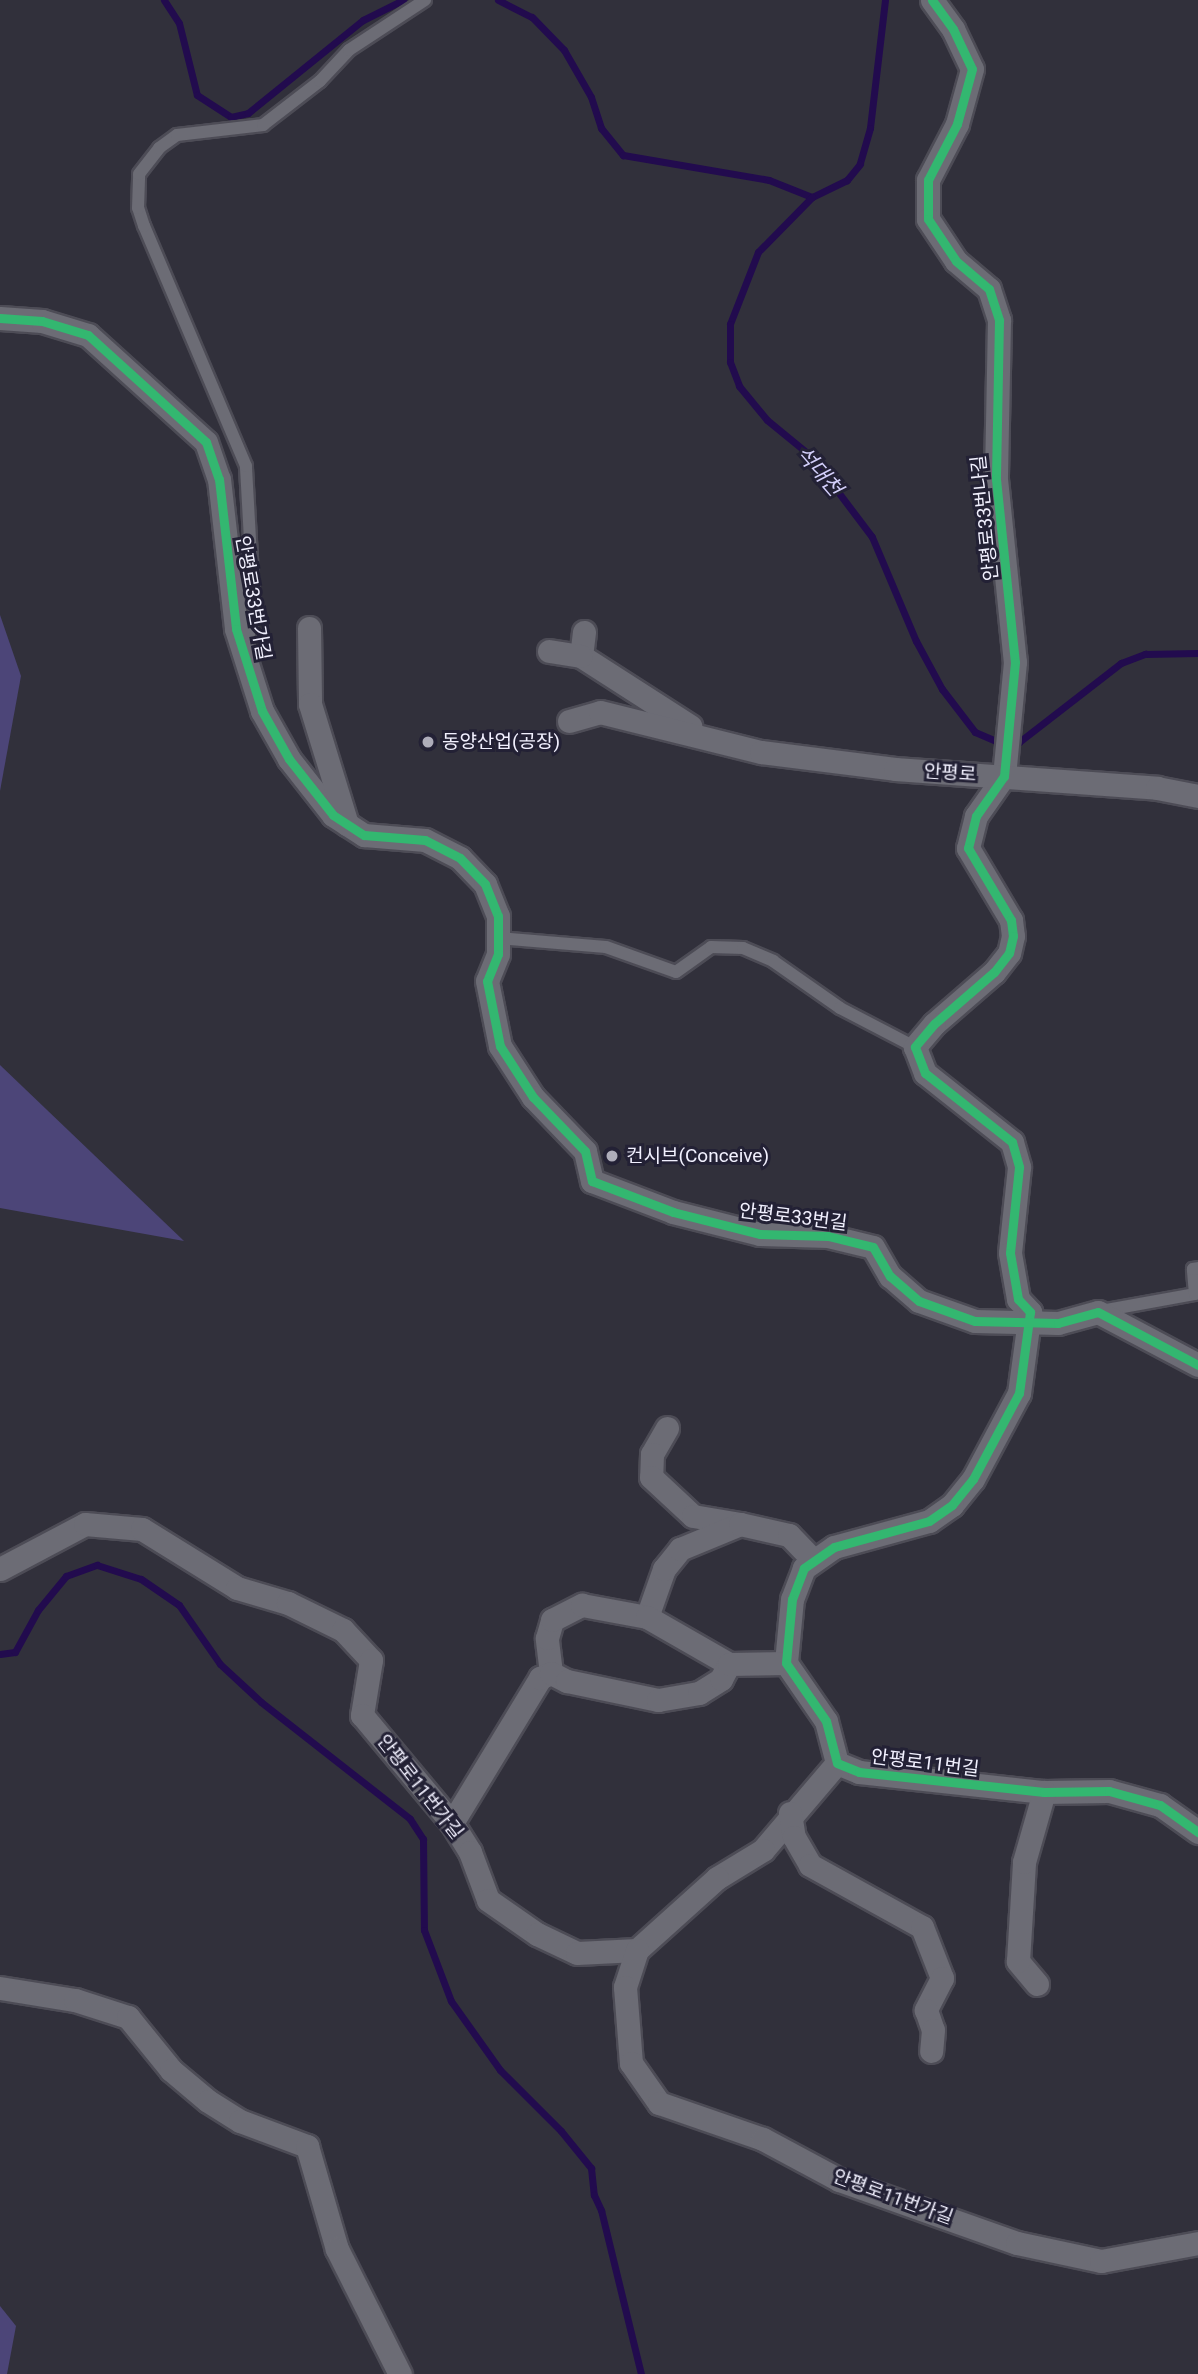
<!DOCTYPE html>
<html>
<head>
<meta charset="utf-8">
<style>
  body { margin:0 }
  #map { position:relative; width:1198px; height:2374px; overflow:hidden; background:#31303b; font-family:Roboto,"Noto Sans KR",sans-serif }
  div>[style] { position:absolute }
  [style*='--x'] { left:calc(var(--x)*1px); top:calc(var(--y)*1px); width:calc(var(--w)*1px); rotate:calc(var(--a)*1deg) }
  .green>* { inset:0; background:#4c4578 }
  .stream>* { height:7px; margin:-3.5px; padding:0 3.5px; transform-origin:3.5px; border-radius:3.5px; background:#220b4e }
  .roads { filter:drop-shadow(2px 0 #4d4c56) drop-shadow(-2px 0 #4d4c56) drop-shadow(0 2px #4d4c56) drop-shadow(0 -2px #4d4c56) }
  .service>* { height:12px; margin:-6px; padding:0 6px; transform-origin:6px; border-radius:6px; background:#6c6c75 }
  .minor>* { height:23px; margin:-11.5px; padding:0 11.5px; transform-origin:11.5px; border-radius:11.5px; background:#6c6c75 }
  .cycleway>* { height:9px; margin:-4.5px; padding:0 4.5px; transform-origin:4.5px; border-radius:4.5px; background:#33b770 }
  .dots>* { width:19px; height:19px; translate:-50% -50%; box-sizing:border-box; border:4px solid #232135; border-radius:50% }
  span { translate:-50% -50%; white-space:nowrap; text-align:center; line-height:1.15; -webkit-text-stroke:6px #232135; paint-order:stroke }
  .street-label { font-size:19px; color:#f1f0fe }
  .poi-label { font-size:19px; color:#f1f0fe }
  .left { translate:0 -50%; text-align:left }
  .water-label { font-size:21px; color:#d3cffa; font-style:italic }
</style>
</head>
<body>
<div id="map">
  <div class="green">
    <i style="clip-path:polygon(0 615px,21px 676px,0 791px)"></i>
    <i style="clip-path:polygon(0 1065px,184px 1241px,0 1208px)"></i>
    <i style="clip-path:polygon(0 2306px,16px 2326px,7px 2374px,0 2374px)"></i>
  </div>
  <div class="stream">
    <i style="--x:164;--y:0;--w:27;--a:57"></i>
    <i style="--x:179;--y:23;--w:74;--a:76"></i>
    <i style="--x:197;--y:95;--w:40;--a:32.9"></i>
    <i style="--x:231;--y:117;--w:17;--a:-13"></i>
    <i style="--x:248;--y:113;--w:148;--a:-39"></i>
    <i style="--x:363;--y:20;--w:45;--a:-26.6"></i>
    <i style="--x:498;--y:0;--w:38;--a:27"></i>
    <i style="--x:532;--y:17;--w:46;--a:45.9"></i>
    <i style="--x:564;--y:50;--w:54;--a:60.1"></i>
    <i style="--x:591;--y:97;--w:33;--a:72"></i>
    <i style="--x:601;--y:128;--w:35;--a:51"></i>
    <i style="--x:623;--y:155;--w:148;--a:9.7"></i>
    <i style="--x:769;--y:180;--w:46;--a:21.6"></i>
    <i style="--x:885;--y:0;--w:129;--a:96.7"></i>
    <i style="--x:870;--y:128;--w:37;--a:106"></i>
    <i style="--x:860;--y:164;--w:21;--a:129"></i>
    <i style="--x:847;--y:180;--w:39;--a:154"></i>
    <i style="--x:812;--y:197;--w:77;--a:134.5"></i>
    <i style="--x:758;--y:252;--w:77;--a:111.3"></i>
    <i style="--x:730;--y:324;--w:38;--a:90"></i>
    <i style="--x:730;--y:362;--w:26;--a:69"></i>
    <i style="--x:739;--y:386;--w:44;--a:50.5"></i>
    <i style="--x:767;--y:420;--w:57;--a:39.3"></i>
    <i style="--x:811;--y:456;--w:101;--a:53"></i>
    <i style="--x:872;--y:537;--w:113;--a:67.1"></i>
    <i style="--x:916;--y:641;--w:55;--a:61.6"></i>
    <i style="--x:942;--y:689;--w:54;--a:52.5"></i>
    <i style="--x:975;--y:732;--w:26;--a:23"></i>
    <i style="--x:999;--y:742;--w:20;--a:0"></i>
    <i style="--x:1019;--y:742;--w:129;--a:-37.8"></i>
    <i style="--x:1121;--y:663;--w:26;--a:-21"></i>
    <i style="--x:1145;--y:654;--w:53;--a:-1.1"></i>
    <i style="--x:0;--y:1654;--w:15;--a:-8"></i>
    <i style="--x:15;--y:1652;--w:48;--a:-61.3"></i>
    <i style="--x:38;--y:1610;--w:44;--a:-50.5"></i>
    <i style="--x:66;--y:1576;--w:33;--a:-20"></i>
    <i style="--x:97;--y:1565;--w:46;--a:17.7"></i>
    <i style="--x:141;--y:1579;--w:46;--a:34.4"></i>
    <i style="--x:179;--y:1605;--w:72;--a:55.2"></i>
    <i style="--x:220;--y:1664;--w:56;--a:42.8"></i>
    <i style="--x:261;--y:1702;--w:189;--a:38.1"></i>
    <i style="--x:410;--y:1819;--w:24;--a:57"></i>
    <i style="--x:423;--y:1839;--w:91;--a:89.4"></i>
    <i style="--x:424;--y:1930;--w:76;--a:69.2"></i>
    <i style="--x:451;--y:2001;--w:85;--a:54.6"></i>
    <i style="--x:500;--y:2070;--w:86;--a:45"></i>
    <i style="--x:561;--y:2131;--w:48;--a:51"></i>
    <i style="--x:591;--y:2168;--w:27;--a:84"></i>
    <i style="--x:594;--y:2195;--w:17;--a:65"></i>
    <i style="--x:601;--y:2210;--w:169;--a:76.3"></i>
  </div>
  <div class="roads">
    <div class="service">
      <i style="--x:246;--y:648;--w:38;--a:-78"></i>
      <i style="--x:254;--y:611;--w:145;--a:-93.2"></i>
      <i style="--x:246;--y:466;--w:261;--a:-113"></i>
      <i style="--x:144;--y:226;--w:19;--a:-108"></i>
      <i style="--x:138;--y:208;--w:34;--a:-88"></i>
      <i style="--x:139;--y:174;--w:33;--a:-52"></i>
      <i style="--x:159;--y:148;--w:22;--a:-36"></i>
      <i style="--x:177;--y:135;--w:87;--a:-6.6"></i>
      <i style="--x:263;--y:125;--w:72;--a:-37.7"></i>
      <i style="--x:320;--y:81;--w:42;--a:-46.9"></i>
      <i style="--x:349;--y:50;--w:91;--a:-33.3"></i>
      <i style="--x:498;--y:938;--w:108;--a:4.8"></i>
      <i style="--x:606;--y:947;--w:74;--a:19.7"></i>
      <i style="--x:676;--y:972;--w:43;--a:-35.5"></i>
      <i style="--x:711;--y:947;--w:32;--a:2"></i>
      <i style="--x:743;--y:948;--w:33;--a:23"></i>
      <i style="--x:773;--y:961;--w:82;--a:35"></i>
      <i style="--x:840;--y:1008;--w:85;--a:27.5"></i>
      <i style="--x:1101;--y:1311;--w:96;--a:-10.3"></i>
      <i style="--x:1195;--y:1294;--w:25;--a:-95"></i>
      <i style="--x:1193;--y:1269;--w:5;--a:-11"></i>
    </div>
    <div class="minor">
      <i style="--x:932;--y:0;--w:36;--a:54"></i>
      <i style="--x:953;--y:29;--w:44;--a:64.6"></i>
      <i style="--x:972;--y:69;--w:57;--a:105.3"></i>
      <i style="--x:957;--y:124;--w:63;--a:117.4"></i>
      <i style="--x:928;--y:180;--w:39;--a:90"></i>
      <i style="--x:928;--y:219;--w:50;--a:56.3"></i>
      <i style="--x:956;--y:261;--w:43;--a:40.3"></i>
      <i style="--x:989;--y:289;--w:33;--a:72"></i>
      <i style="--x:999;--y:320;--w:159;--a:91.1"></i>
      <i style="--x:996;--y:479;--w:184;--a:84.1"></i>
      <i style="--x:1015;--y:662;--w:115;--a:95.5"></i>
      <i style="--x:1004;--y:776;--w:49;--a:125"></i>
      <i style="--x:976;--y:816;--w:33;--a:104"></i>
      <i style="--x:968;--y:848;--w:84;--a:59.2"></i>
      <i style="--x:1011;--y:920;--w:16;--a:83"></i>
      <i style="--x:1013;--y:936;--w:17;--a:103"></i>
      <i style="--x:1009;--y:953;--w:24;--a:128"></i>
      <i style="--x:994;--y:972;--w:79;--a:139.1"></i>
      <i style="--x:934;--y:1024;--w:30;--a:130"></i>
      <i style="--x:915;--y:1047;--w:28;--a:69"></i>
      <i style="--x:925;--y:1073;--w:111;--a:38.4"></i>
      <i style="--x:1012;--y:1142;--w:26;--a:74"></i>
      <i style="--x:1019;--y:1167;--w:86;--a:96"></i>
      <i style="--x:1010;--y:1253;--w:47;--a:80.1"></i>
      <i style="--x:1018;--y:1299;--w:18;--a:47"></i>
      <i style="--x:1030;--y:1312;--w:82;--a:97.7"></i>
      <i style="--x:1019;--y:1393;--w:98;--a:118.1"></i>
      <i style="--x:973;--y:1479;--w:33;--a:129"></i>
      <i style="--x:952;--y:1505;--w:28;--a:145"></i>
      <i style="--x:929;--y:1521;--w:98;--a:164.7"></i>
      <i style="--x:834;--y:1547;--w:37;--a:145"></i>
      <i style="--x:804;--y:1568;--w:33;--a:111"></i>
      <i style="--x:792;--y:1599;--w:64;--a:95.4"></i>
      <i style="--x:786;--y:1663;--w:70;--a:55.4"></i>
      <i style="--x:826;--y:1721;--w:43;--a:75.3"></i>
      <i style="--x:837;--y:1763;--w:24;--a:22"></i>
      <i style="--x:859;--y:1772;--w:186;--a:6.2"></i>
      <i style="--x:1044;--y:1792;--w:65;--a:-0.9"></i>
      <i style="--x:1109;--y:1791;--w:53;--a:15.4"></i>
      <i style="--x:1160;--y:1805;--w:47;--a:35.4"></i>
      <i style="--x:0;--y:318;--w:42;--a:4.1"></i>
      <i style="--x:42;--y:321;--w:48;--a:16.9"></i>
      <i style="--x:88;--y:335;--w:159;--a:42.2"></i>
      <i style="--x:206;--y:442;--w:39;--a:71"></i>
      <i style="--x:219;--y:479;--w:151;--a:83.5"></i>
      <i style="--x:236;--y:629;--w:86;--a:72.4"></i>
      <i style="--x:262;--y:711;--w:55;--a:60.6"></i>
      <i style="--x:289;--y:759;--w:71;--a:51.8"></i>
      <i style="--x:333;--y:815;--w:37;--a:33"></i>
      <i style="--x:364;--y:835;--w:61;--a:4.7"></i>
      <i style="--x:425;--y:840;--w:39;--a:27"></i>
      <i style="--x:460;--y:858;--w:36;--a:46"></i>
      <i style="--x:485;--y:884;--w:35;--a:68"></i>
      <i style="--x:498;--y:916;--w:38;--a:90"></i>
      <i style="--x:498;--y:954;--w:29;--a:112"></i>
      <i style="--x:487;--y:981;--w:66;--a:78.7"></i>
      <i style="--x:500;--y:1046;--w:61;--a:57.1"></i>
      <i style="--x:533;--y:1097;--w:75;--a:46.1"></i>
      <i style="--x:585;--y:1151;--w:31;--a:77"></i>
      <i style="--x:592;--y:1181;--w:87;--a:20.9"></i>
      <i style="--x:673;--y:1212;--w:90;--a:14.2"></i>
      <i style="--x:760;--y:1234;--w:68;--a:1.7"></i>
      <i style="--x:828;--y:1236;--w:46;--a:13.7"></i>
      <i style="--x:873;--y:1247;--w:34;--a:60"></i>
      <i style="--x:890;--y:1276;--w:38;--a:41"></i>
      <i style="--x:919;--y:1301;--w:59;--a:19.7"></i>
      <i style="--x:975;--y:1321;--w:83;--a:1.4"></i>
      <i style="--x:1058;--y:1323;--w:41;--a:-15.4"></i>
      <i style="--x:1098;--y:1312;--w:113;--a:27.9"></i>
      <i style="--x:309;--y:628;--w:76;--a:89.2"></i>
      <i style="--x:310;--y:704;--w:126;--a:72.9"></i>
      <i style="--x:584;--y:632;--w:24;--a:97"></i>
      <i style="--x:581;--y:656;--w:130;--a:32.7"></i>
      <i style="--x:549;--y:651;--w:32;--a:9"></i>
      <i style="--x:569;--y:721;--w:32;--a:-16"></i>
      <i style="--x:600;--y:712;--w:166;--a:14"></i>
      <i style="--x:761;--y:752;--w:135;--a:7.2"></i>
      <i style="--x:895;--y:769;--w:263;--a:4.1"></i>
      <i style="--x:1157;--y:788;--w:42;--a:11"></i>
      <i style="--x:667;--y:1428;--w:30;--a:120"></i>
      <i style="--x:652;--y:1454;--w:23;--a:92"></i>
      <i style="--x:651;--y:1477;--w:57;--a:42.9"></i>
      <i style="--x:693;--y:1516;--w:48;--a:9.7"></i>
      <i style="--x:0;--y:1569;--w:96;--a:-27.9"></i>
      <i style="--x:85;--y:1524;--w:57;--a:5"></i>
      <i style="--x:142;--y:1529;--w:112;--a:31.8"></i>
      <i style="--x:237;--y:1588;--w:53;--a:16.4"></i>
      <i style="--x:288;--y:1603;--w:61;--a:26.1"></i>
      <i style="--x:343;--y:1630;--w:41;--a:47"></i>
      <i style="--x:371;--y:1660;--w:56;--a:99.3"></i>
      <i style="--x:362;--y:1715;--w:141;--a:50.2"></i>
      <i style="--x:452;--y:1823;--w:34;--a:58"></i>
      <i style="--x:470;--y:1852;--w:51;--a:69.4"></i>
      <i style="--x:488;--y:1900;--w:60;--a:34.8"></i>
      <i style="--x:537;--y:1934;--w:44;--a:25.4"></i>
      <i style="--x:577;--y:1953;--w:60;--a:-2.9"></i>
      <i style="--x:647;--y:1617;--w:51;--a:-70.5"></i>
      <i style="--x:664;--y:1569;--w:26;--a:-51"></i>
      <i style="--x:680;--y:1549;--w:65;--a:-22.6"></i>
      <i style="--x:740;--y:1524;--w:50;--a:12.7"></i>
      <i style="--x:789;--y:1535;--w:35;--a:46"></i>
      <i style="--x:551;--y:1673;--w:35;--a:-97"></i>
      <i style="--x:547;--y:1638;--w:19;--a:-74"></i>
      <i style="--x:552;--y:1620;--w:34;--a:-27"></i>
      <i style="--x:582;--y:1605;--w:66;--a:10.5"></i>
      <i style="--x:647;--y:1617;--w:95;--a:29.8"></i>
      <i style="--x:837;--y:1763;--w:114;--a:130.4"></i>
      <i style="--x:763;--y:1850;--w:54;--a:148.7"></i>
      <i style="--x:717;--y:1878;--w:108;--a:138"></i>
      <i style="--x:637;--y:1950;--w:39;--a:108"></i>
      <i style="--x:625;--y:1987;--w:76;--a:85.5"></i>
      <i style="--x:631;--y:2063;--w:49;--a:55"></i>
      <i style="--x:659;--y:2103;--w:110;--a:19.1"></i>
      <i style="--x:763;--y:2139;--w:86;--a:28.3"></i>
      <i style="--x:839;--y:2180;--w:189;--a:19.5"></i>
      <i style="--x:1017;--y:2243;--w:86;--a:12.1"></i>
      <i style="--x:1101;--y:2261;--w:99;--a:-10.5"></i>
      <i style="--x:790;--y:1813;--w:24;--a:81"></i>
      <i style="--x:794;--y:1837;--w:32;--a:60"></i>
      <i style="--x:810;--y:1865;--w:128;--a:29"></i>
      <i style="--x:922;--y:1927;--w:55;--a:68.6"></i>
      <i style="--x:942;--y:1978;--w:36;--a:117"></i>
      <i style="--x:926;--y:2010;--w:21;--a:71"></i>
      <i style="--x:933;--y:2030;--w:21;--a:95"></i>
      <i style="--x:452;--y:1823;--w:170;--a:-58.7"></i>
      <i style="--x:540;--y:1678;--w:12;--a:-24"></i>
      <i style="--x:551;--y:1673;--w:18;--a:27"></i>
      <i style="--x:567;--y:1681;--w:93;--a:11.8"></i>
      <i style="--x:658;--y:1700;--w:42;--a:-9.7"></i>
      <i style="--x:699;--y:1693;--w:26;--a:-32"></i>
      <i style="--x:721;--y:1679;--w:17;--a:-62"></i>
      <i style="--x:729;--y:1664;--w:57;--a:-1"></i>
      <i style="--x:1037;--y:1984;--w:30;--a:-130"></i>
      <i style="--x:1018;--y:1961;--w:99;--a:-86.5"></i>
      <i style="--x:1024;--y:1862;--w:73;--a:-74.1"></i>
      <i style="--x:0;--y:1988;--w:76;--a:9.1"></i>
      <i style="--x:75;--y:2000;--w:56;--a:17.8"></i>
      <i style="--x:128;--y:2017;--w:68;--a:50.9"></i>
      <i style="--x:171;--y:2070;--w:48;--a:40"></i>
      <i style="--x:208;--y:2101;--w:38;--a:32"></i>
      <i style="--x:240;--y:2121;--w:72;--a:20.5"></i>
      <i style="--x:307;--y:2146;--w:107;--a:73.8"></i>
      <i style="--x:337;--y:2249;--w:140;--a:63.3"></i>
    </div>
  </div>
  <div class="cycleway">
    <i style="--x:932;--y:0;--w:36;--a:54"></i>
    <i style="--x:953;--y:29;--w:44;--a:64.6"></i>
    <i style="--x:972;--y:69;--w:57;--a:105.3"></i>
    <i style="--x:957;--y:124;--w:63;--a:117.4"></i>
    <i style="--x:928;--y:180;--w:39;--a:90"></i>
    <i style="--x:928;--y:219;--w:50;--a:56.3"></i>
    <i style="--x:956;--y:261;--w:43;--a:40.3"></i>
    <i style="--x:989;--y:289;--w:33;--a:72"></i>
    <i style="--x:999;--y:320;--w:159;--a:91.1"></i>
    <i style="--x:996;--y:479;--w:184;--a:84.1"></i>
    <i style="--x:1015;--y:662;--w:115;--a:95.5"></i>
    <i style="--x:1004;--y:776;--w:49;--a:125"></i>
    <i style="--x:976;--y:816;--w:33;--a:104"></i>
    <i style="--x:968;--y:848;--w:84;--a:59.2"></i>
    <i style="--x:1011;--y:920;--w:16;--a:83"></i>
    <i style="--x:1013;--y:936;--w:17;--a:103"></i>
    <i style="--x:1009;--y:953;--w:24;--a:128"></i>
    <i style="--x:994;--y:972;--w:79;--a:139.1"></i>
    <i style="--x:934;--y:1024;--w:30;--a:130"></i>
    <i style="--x:915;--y:1047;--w:28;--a:69"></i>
    <i style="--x:925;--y:1073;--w:111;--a:38.4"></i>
    <i style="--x:1012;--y:1142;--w:26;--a:74"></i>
    <i style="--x:1019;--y:1167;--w:86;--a:96"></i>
    <i style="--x:1010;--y:1253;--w:47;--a:80.1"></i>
    <i style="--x:1018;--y:1299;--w:18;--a:47"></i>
    <i style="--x:1030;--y:1312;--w:82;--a:97.7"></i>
    <i style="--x:1019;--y:1393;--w:98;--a:118.1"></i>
    <i style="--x:973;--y:1479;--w:33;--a:129"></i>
    <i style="--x:952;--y:1505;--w:28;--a:145"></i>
    <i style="--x:929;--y:1521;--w:98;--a:164.7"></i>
    <i style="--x:834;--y:1547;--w:37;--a:145"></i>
    <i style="--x:804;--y:1568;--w:33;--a:111"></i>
    <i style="--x:792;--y:1599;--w:64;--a:95.4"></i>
    <i style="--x:786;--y:1663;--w:70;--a:55.4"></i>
    <i style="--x:826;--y:1721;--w:43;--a:75.3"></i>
    <i style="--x:837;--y:1763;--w:24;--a:22"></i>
    <i style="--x:859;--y:1772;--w:186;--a:6.2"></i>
    <i style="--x:1044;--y:1792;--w:65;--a:-0.9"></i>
    <i style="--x:1109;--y:1791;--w:53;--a:15.4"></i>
    <i style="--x:1160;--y:1805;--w:47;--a:35.4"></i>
    <i style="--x:0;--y:318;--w:42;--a:4.1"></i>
    <i style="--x:42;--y:321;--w:48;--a:16.9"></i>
    <i style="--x:88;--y:335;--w:159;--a:42.2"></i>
    <i style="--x:206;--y:442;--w:39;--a:71"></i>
    <i style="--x:219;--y:479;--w:151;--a:83.5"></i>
    <i style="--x:236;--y:629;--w:86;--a:72.4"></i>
    <i style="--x:262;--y:711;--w:55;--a:60.6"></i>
    <i style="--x:289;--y:759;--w:71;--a:51.8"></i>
    <i style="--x:333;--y:815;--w:37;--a:33"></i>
    <i style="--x:364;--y:835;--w:61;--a:4.7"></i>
    <i style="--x:425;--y:840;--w:39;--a:27"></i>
    <i style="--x:460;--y:858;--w:36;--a:46"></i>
    <i style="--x:485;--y:884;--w:35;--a:68"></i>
    <i style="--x:498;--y:916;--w:38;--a:90"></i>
    <i style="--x:498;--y:954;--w:29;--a:112"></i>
    <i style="--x:487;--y:981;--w:66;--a:78.7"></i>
    <i style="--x:500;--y:1046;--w:61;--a:57.1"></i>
    <i style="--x:533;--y:1097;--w:75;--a:46.1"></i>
    <i style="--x:585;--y:1151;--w:31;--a:77"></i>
    <i style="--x:592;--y:1181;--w:87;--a:20.9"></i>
    <i style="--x:673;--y:1212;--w:90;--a:14.2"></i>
    <i style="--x:760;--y:1234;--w:68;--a:1.7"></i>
    <i style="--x:828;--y:1236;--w:46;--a:13.7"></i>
    <i style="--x:873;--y:1247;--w:34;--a:60"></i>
    <i style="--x:890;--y:1276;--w:38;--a:41"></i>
    <i style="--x:919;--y:1301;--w:59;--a:19.7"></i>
    <i style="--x:975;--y:1321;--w:83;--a:1.4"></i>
    <i style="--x:1058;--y:1323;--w:41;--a:-15.4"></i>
    <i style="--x:1098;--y:1312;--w:113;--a:27.9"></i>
  </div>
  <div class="dots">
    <i style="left:428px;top:742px;background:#aeadba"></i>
    <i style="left:612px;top:1156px;background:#aeadba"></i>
  </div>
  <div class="street-label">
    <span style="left:985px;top:518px;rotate:-96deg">안평로33번나길</span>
    <span style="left:253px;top:598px;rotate:80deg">안평로33번가길</span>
    <span style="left:950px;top:773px;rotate:4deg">안평로</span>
    <span style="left:793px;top:1217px;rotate:7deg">안평로33번길</span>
    <span style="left:925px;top:1763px;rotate:7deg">안평로11번길</span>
    <span style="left:420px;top:1787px;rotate:52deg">안평로11번가길</span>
    <span style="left:893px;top:2197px;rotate:20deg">안평로11번가길</span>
  </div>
  <div class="poi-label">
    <span class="left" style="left:442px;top:742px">동양산업(공장)</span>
    <span class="left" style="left:626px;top:1156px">컨시브(Conceive)</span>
  </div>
  <div class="water-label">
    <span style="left:819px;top:471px;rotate:49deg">석대천</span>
  </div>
</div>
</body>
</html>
